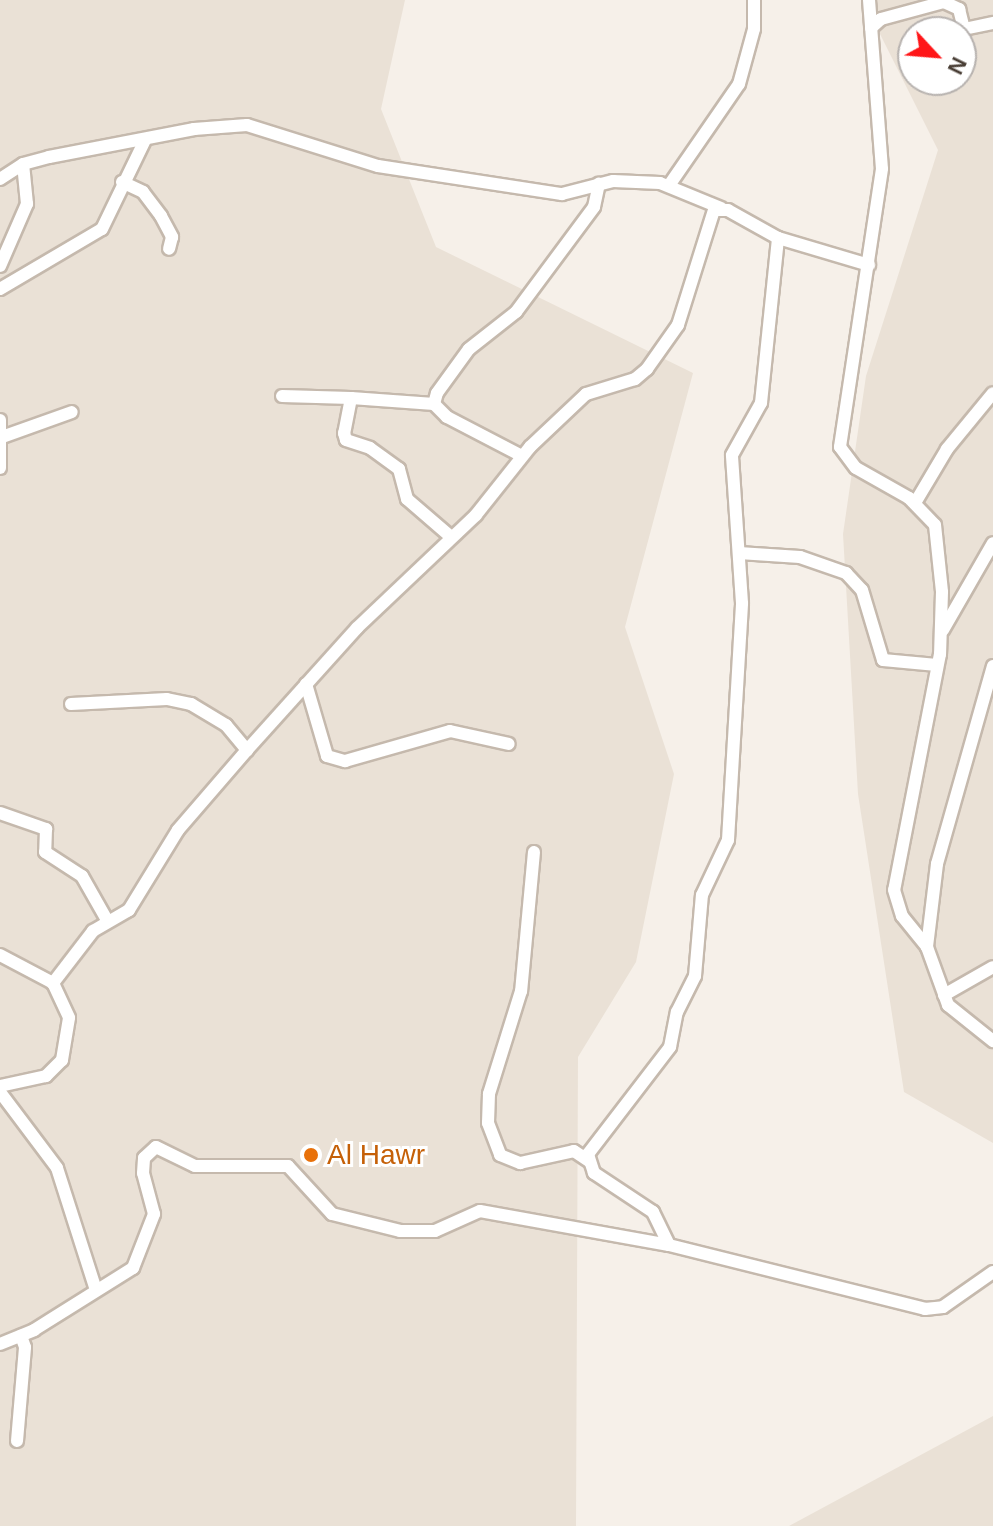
<!DOCTYPE html>
<html>
<head>
<meta charset="utf-8">
<style>
  body { margin:0 }
  #map { position:relative; width:993px; height:1526px; overflow:hidden; background:#f6f0e9; font-family:Helvetica,sans-serif }
  div>[style] { position:absolute }
  [style*='--x'] { left:calc(var(--x)*1px); top:calc(var(--y)*1px); width:calc(var(--w)*1px); rotate:calc(var(--a)*1deg) }
  .residential>* { inset:0; background:#eae1d6 }
  .roads { filter:drop-shadow(2px 0 #c5b9ad) drop-shadow(-2px 0 #c5b9ad) drop-shadow(0 2px #c5b9ad) drop-shadow(0 -2px #c5b9ad) }
  .minor>* { height:12px; margin:-6px; padding:0 6px; transform-origin:6px; border-radius:6px; background:#fff }
  .dots>* { width:22px; height:22px; translate:-50% -50%; box-sizing:border-box; border:4px solid #fff; border-radius:50% }
  span { translate:-50% -50%; white-space:nowrap; text-align:center; line-height:1.15; -webkit-text-stroke:6px #fff; paint-order:stroke }
  .food-label { font-size:28px; color:#c56008 }
  .left { translate:0 -50%; text-align:left }
  .north { position:absolute; left:897px; top:16px; width:80px; height:80px; box-sizing:border-box; background:#fff; border:2px solid #b7b2af; border-radius:50%; rotate:116deg; font-size:22px; font-weight:700; line-height:32px; text-align:center; color:#4a3f36 }
  .north::after { content:''; display:block; margin:auto; width:28px; height:36px; background:#ff1618; clip-path:polygon(50% 0,100% 100%,50% 72%,0 100%) }
</style>
</head>
<body>
<div id="map">
  <div class="residential">
    <i style="clip-path:polygon(0 0,405px 0,381px 109px,436px 247px,693px 373px,625px 627px,674px 774px,636px 962px,578px 1057px,576px 1526px,0 1526px)"></i>
    <i style="clip-path:polygon(evenodd,863px 0,993px 0,993px 1143px,904px 1092px,858px 794px,843px 534px,866px 376px,938px 150px,863px 0,913px 32px,961px 32px,961px 80px,913px 80px,913px 32px)"></i>
    <i style="clip-path:polygon(993px 1416px,993px 1526px,789px 1526px)"></i>
  </div>
  <div class="roads">
    <div class="minor">
      <i style="--x:869;--y:0;--w:169;--a:85.6"></i>
      <i style="--x:882;--y:169;--w:281;--a:98.6"></i>
      <i style="--x:840;--y:447;--w:26;--a:53"></i>
      <i style="--x:856;--y:468;--w:61;--a:29.5"></i>
      <i style="--x:909;--y:498;--w:37;--a:46"></i>
      <i style="--x:935;--y:525;--w:67;--a:84"></i>
      <i style="--x:942;--y:592;--w:62;--a:91.8"></i>
      <i style="--x:940;--y:654;--w:240;--a:101"></i>
      <i style="--x:894;--y:890;--w:27;--a:73"></i>
      <i style="--x:902;--y:916;--w:40;--a:51"></i>
      <i style="--x:871;--y:28;--w:13;--a:-42"></i>
      <i style="--x:881;--y:19;--w:65;--a:-15.1"></i>
      <i style="--x:944;--y:2;--w:17;--a:25"></i>
      <i style="--x:959;--y:9;--w:21;--a:76"></i>
      <i style="--x:964;--y:29;--w:30;--a:-12"></i>
      <i style="--x:0;--y:179;--w:27;--a:-33"></i>
      <i style="--x:23;--y:164;--w:27;--a:-15"></i>
      <i style="--x:49;--y:157;--w:148;--a:-10.9"></i>
      <i style="--x:194;--y:129;--w:53;--a:-4.3"></i>
      <i style="--x:247;--y:125;--w:137;--a:17.4"></i>
      <i style="--x:378;--y:166;--w:186;--a:8.7"></i>
      <i style="--x:562;--y:194;--w:53;--a:-14.3"></i>
      <i style="--x:613;--y:181;--w:47;--a:2.4"></i>
      <i style="--x:660;--y:183;--w:66;--a:22.3"></i>
      <i style="--x:122;--y:182;--w:23;--a:25"></i>
      <i style="--x:143;--y:192;--w:30;--a:53"></i>
      <i style="--x:161;--y:216;--w:24;--a:62"></i>
      <i style="--x:172;--y:237;--w:12;--a:104"></i>
      <i style="--x:670;--y:184;--w:121;--a:-55.4"></i>
      <i style="--x:739;--y:84;--w:57;--a:-74.7"></i>
      <i style="--x:754;--y:29;--w:29;--a:-90"></i>
      <i style="--x:778;--y:238;--w:95;--a:16.5"></i>
      <i style="--x:0;--y:266;--w:68;--a:-66.5"></i>
      <i style="--x:27;--y:204;--w:40;--a:-95.7"></i>
      <i style="--x:0;--y:289;--w:118;--a:-30.5"></i>
      <i style="--x:102;--y:229;--w:99;--a:-64.2"></i>
      <i style="--x:282;--y:396;--w:69;--a:1.7"></i>
      <i style="--x:434;--y:404;--w:83;--a:-175.9"></i>
      <i style="--x:351;--y:398;--w:36;--a:101"></i>
      <i style="--x:344;--y:433;--w:7;--a:74"></i>
      <i style="--x:346;--y:440;--w:25;--a:18"></i>
      <i style="--x:370;--y:448;--w:36;--a:36"></i>
      <i style="--x:399;--y:469;--w:31;--a:75"></i>
      <i style="--x:407;--y:499;--w:58;--a:40.8"></i>
      <i style="--x:0;--y:420;--w:48;--a:90"></i>
      <i style="--x:2;--y:437;--w:74;--a:-19.7"></i>
      <i style="--x:522;--y:456;--w:85;--a:-152.5"></i>
      <i style="--x:447;--y:417;--w:18;--a:-135"></i>
      <i style="--x:434;--y:404;--w:11;--a:-75"></i>
      <i style="--x:437;--y:393;--w:54;--a:-54"></i>
      <i style="--x:469;--y:349;--w:60;--a:-38.2"></i>
      <i style="--x:516;--y:312;--w:131;--a:-53.4"></i>
      <i style="--x:594;--y:207;--w:24;--a:-78"></i>
      <i style="--x:915;--y:503;--w:63;--a:-59.3"></i>
      <i style="--x:947;--y:449;--w:72;--a:-50.6"></i>
      <i style="--x:739;--y:553;--w:61;--a:3.8"></i>
      <i style="--x:800;--y:557;--w:49;--a:19.2"></i>
      <i style="--x:846;--y:573;--w:23;--a:47"></i>
      <i style="--x:862;--y:590;--w:73;--a:73.3"></i>
      <i style="--x:883;--y:660;--w:54;--a:5.3"></i>
      <i style="--x:943;--y:630;--w:100;--a:-60.1"></i>
      <i style="--x:993;--y:666;--w:206;--a:105.8"></i>
      <i style="--x:937;--y:864;--w:84;--a:96.9"></i>
      <i style="--x:927;--y:947;--w:62;--a:70.1"></i>
      <i style="--x:948;--y:1005;--w:58;--a:38.7"></i>
      <i style="--x:306;--y:684;--w:75;--a:73.7"></i>
      <i style="--x:327;--y:756;--w:19;--a:16"></i>
      <i style="--x:345;--y:761;--w:109;--a:-15.9"></i>
      <i style="--x:450;--y:731;--w:60;--a:12.4"></i>
      <i style="--x:71;--y:704;--w:96;--a:-3"></i>
      <i style="--x:167;--y:699;--w:25;--a:12"></i>
      <i style="--x:191;--y:704;--w:41;--a:31"></i>
      <i style="--x:226;--y:725;--w:33;--a:50"></i>
      <i style="--x:0;--y:813;--w:49;--a:19.2"></i>
      <i style="--x:46;--y:829;--w:23;--a:92"></i>
      <i style="--x:45;--y:852;--w:44;--a:33"></i>
      <i style="--x:82;--y:876;--w:51;--a:60.4"></i>
      <i style="--x:534;--y:852;--w:140;--a:95.3"></i>
      <i style="--x:521;--y:991;--w:108;--a:107.3"></i>
      <i style="--x:489;--y:1094;--w:29;--a:92"></i>
      <i style="--x:488;--y:1123;--w:34;--a:69"></i>
      <i style="--x:500;--y:1155;--w:22;--a:22"></i>
      <i style="--x:520;--y:1163;--w:55;--a:-12.5"></i>
      <i style="--x:574;--y:1151;--w:18;--a:34"></i>
      <i style="--x:0;--y:955;--w:60;--a:27.8"></i>
      <i style="--x:53;--y:983;--w:38;--a:65"></i>
      <i style="--x:69;--y:1018;--w:43;--a:99.5"></i>
      <i style="--x:62;--y:1060;--w:23;--a:135"></i>
      <i style="--x:46;--y:1076;--w:47;--a:167.7"></i>
      <i style="--x:944;--y:995;--w:56;--a:-29.7"></i>
      <i style="--x:0;--y:1092;--w:95;--a:53.1"></i>
      <i style="--x:57;--y:1168;--w:128;--a:72.3"></i>
      <i style="--x:669;--y:1245;--w:264;--a:14"></i>
      <i style="--x:925;--y:1309;--w:18;--a:-6"></i>
      <i style="--x:943;--y:1307;--w:61;--a:-35"></i>
      <i style="--x:0;--y:1344;--w:37;--a:-22"></i>
      <i style="--x:34;--y:1330;--w:117;--a:-32.1"></i>
      <i style="--x:133;--y:1268;--w:58;--a:-68.7"></i>
      <i style="--x:154;--y:1214;--w:42;--a:-105"></i>
      <i style="--x:143;--y:1173;--w:15;--a:-86"></i>
      <i style="--x:144;--y:1158;--w:16;--a:-43"></i>
      <i style="--x:156;--y:1147;--w:43;--a:26"></i>
      <i style="--x:195;--y:1166;--w:93;--a:0"></i>
      <i style="--x:288;--y:1166;--w:65;--a:47.5"></i>
      <i style="--x:332;--y:1214;--w:70;--a:14"></i>
      <i style="--x:400;--y:1231;--w:35;--a:0"></i>
      <i style="--x:435;--y:1231;--w:49;--a:-24"></i>
      <i style="--x:480;--y:1211;--w:192;--a:10.2"></i>
      <i style="--x:669;--y:1245;--w:37;--a:-116"></i>
      <i style="--x:653;--y:1212;--w:71;--a:-146.5"></i>
      <i style="--x:594;--y:1173;--w:20;--a:-108"></i>
      <i style="--x:588;--y:1154;--w:135;--a:-52.5"></i>
      <i style="--x:670;--y:1047;--w:36;--a:-79"></i>
      <i style="--x:677;--y:1012;--w:40;--a:-63.4"></i>
      <i style="--x:695;--y:976;--w:81;--a:-85.1"></i>
      <i style="--x:702;--y:895;--w:61;--a:-64.7"></i>
      <i style="--x:728;--y:840;--w:237;--a:-86.6"></i>
      <i style="--x:742;--y:603;--w:148;--a:-93.9"></i>
      <i style="--x:732;--y:455;--w:60;--a:-60.9"></i>
      <i style="--x:761;--y:403;--w:166;--a:-84.1"></i>
      <i style="--x:778;--y:238;--w:57;--a:-150.8"></i>
      <i style="--x:728;--y:210;--w:14;--a:180"></i>
      <i style="--x:714;--y:210;--w:121;--a:107.4"></i>
      <i style="--x:678;--y:325;--w:54;--a:125.2"></i>
      <i style="--x:647;--y:369;--w:16;--a:140"></i>
      <i style="--x:635;--y:379;--w:51;--a:163"></i>
      <i style="--x:586;--y:394;--w:77;--a:136.6"></i>
      <i style="--x:530;--y:447;--w:87;--a:128.5"></i>
      <i style="--x:476;--y:515;--w:164;--a:136.5"></i>
      <i style="--x:357;--y:628;--w:164;--a:132"></i>
      <i style="--x:247;--y:750;--w:106;--a:130.8"></i>
      <i style="--x:178;--y:830;--w:94;--a:121.5"></i>
      <i style="--x:129;--y:910;--w:42;--a:149.7"></i>
      <i style="--x:93;--y:931;--w:66;--a:127.6"></i>
      <i style="--x:17;--y:1441;--w:94;--a:-85.1"></i>
      <i style="--x:25;--y:1347;--w:12;--a:-110"></i>
    </div>
  </div>
  <div class="dots">
    <i style="left:311px;top:1155px;background:#e8710a"></i>
  </div>
  <div class="food-label">
    <span class="left" style="left:327px;top:1155px">Al Hawr</span>
  </div>
  <div class="north">N</div>
</div>
</body>
</html>
